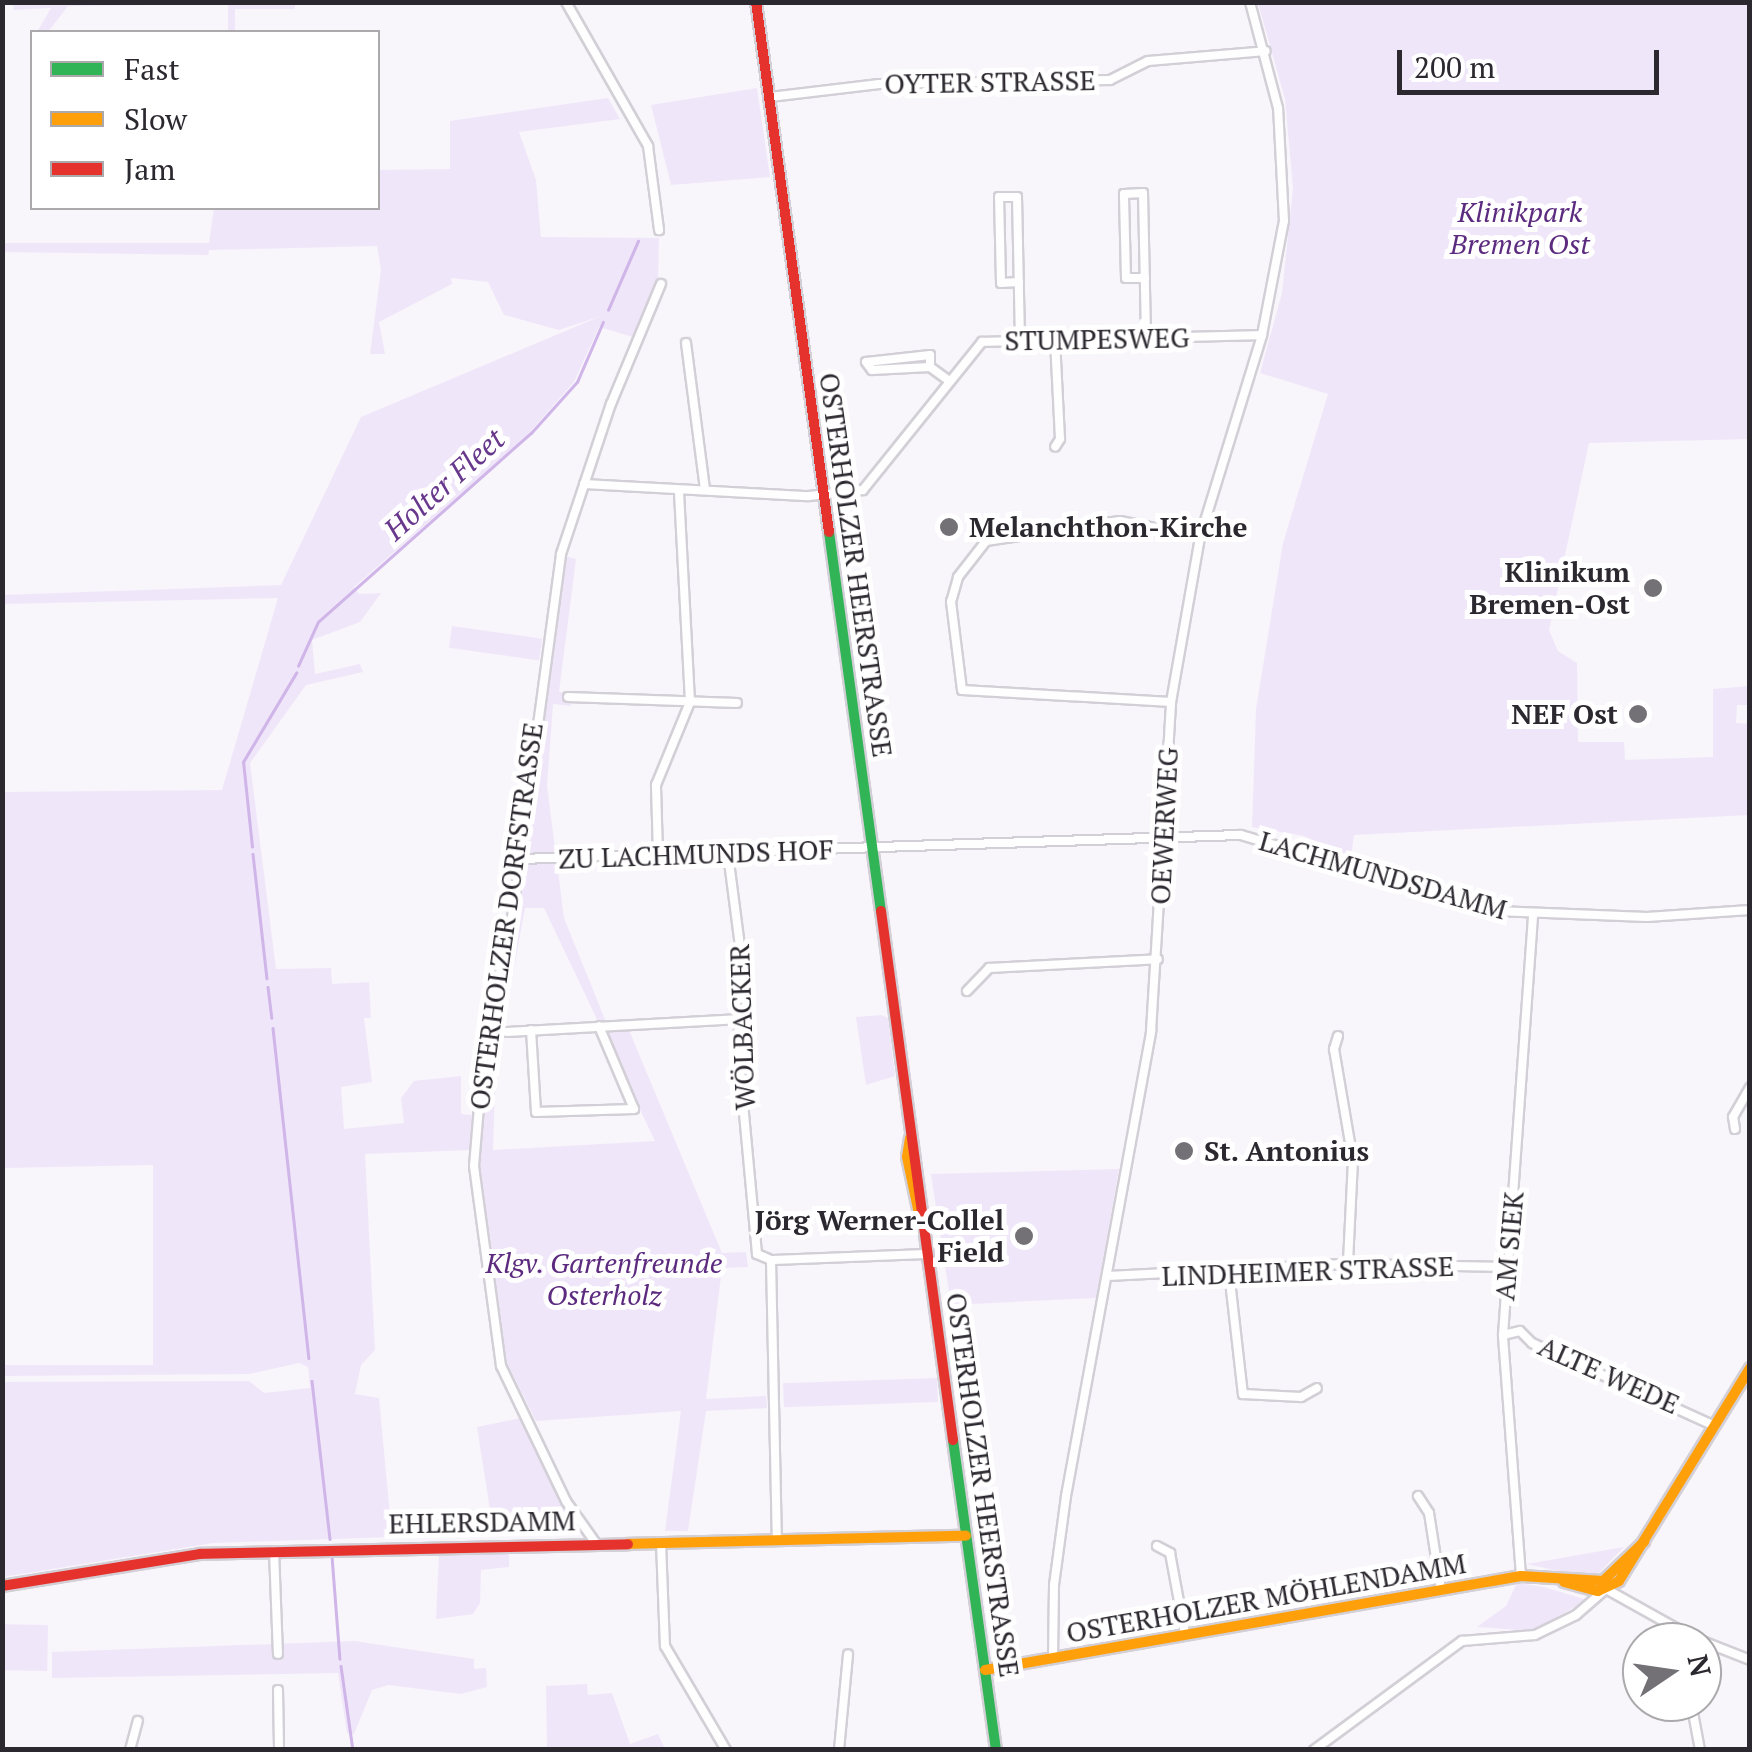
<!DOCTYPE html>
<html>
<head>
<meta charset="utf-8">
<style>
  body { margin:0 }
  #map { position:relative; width:1752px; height:1752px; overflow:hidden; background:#f8f5fb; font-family:"PT Serif",serif }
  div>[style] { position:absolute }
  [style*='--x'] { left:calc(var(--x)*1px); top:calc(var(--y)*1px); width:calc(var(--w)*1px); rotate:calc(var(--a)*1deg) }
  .green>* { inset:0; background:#f0e6f9; transform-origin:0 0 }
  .stream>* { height:2.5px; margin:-1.25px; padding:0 1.25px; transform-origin:1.25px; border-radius:1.25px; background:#cfb5e8 }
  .roads { filter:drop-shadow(2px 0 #d3cfd6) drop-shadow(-2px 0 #d3cfd6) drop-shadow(0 2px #d3cfd6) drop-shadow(0 -2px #d3cfd6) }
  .street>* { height:8px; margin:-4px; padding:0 4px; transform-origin:4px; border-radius:4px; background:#fefefe }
  .fast>* { height:10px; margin:-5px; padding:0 5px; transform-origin:5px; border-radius:5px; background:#30b455 }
  .slow>* { height:10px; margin:-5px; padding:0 5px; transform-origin:5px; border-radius:5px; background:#ff9f0a }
  .jam>* { height:10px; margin:-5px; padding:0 5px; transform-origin:5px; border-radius:5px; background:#e5322d }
  .dots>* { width:28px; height:28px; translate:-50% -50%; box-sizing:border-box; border:5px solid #fff; border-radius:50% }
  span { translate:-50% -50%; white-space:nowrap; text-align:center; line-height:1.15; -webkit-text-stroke:10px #fff; paint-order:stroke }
  .street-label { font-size:28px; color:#2c282f }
  .park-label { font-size:28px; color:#5c2b7f; font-style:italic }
  .poi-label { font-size:28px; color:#2c282f; font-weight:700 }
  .left { translate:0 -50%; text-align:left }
  .right { translate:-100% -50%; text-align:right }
  .water-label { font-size:30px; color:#68388c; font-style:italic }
  .frame { position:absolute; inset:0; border:5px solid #2c282f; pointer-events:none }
  .legend { position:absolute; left:30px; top:30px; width:350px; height:180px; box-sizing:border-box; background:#fff; border:2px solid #aba9ac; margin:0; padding:12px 18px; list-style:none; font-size:30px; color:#2c282f }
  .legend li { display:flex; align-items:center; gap:20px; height:50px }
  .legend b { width:50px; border:2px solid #aba9ac }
  .north { position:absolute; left:1622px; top:1622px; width:100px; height:100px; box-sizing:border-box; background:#fff; border:2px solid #aba9ac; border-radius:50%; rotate:77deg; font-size:28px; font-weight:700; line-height:40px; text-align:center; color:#2c282f }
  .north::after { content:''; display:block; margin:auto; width:35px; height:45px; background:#737076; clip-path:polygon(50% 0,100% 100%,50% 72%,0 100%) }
  .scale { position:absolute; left:1397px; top:50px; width:262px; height:45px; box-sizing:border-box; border:5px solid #2c282f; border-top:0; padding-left:12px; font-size:30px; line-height:35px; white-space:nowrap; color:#2c282f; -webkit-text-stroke:8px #fff; paint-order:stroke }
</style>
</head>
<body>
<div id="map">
  <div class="green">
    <i style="clip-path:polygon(295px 2px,295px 9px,235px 9px,235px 32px,228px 32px,228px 4px,68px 6px,48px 32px,37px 32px,51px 8px,14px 10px,13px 3px)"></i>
    <i style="clip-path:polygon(1258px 3px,1749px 3px,1749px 439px,1589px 443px,1549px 630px,1558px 651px,1577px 663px,1578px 742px,1624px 742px,1625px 760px,1713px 757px,1713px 689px,1749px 686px,1749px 705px,1737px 705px,1736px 723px,1749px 724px,1749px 815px,1354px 835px,1351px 857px,1304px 836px,1252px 827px,1256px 709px,1283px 543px,1328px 394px,1260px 373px,1282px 293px,1293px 188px,1285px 99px)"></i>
    <i style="clip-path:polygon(757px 88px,770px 177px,671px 185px,651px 105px)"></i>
    <i style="clip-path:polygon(608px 98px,620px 119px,519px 132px,536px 180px,541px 237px,659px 238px,658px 285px,633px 337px,599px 327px,574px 382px,523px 440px,354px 587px,359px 594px,381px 593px,360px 622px,312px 640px,315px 674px,360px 664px,363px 672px,306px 685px,250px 763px,276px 969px,331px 968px,332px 984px,369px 982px,371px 1018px,364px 1018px,372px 1082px,341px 1087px,344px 1129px,404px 1123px,401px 1098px,414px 1081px,461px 1076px,461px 1114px,472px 1115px,470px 1150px,365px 1154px,375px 1350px,361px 1365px,355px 1394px,379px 1398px,392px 1537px,213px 1543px,3px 1577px,3px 1382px,249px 1381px,264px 1393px,310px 1388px,308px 1367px,299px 1363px,249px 1374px,3px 1376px,3px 1365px,153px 1365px,153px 1165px,3px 1168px,3px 792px,222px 790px,278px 598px,3px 604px,2px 595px,281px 585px,361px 417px,601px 316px,559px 330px,504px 315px,488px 282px,451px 278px,452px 284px,379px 322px,385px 354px,370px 354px,381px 270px,377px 246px,209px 250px,208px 255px,3px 252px,3px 243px,209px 243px,214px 208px,378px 208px,378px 170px,450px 169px,450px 121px)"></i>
    <i style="clip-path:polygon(evenodd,564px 556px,576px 559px,559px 692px,572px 693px,571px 706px,553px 704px,547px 786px,564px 918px,606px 1022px,626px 1023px,722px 1253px,746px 1252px,748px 1267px,722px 1268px,706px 1399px,766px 1396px,767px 1408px,706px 1411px,688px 1531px,665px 1531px,681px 1411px,536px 1421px,507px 1363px,497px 1317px,479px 1176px,489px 1025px,514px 924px,564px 556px,525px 908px,544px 908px,655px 1141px,493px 1150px,497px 1024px,504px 1023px,525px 908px)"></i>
    <i style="left:452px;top:626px;width:91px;height:22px;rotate:8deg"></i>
    <i style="clip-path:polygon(881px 1015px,888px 1018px,895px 1076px,866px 1085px,856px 1017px)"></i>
    <i style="clip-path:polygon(1119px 1169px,1096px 1298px,951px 1305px,931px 1174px)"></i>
    <i style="left:937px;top:1378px;width:24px;height:154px;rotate:88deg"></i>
    <i style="clip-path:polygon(521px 1418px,584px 1532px,581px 1534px,494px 1535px,477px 1427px)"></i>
    <i style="clip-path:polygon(1624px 1547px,1593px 1579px,1527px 1564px)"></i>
    <i style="clip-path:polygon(509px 1553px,509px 1567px,481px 1570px,480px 1603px,473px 1614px,436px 1619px,439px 1554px)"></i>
    <i style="clip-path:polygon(1517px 1583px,1544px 1587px,1587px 1600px,1532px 1631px,1477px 1627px,1506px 1606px)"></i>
    <i style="left:48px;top:1625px;width:46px;height:45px;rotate:91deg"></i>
    <i style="clip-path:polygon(354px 1641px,474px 1659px,474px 1669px,486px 1668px,487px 1687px,461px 1694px,388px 1685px,372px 1690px,354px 1734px,347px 1733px,338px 1673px,52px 1678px,52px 1652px)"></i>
    <i style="clip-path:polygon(587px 1684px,588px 1695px,612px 1693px,630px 1744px,658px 1734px,665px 1749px,547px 1749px,546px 1686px)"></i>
  </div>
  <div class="stream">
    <i style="--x:608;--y:310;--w:75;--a:-66.5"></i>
    <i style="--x:298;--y:666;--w:48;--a:-65.6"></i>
    <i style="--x:318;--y:622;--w:285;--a:-41.6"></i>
    <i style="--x:531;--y:433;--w:69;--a:-48"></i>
    <i style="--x:577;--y:382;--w:65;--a:-66.6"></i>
    <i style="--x:252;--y:847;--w:85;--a:-96"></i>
    <i style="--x:243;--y:762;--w:104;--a:-59.2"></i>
    <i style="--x:253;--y:854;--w:125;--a:83.6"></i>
    <i style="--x:268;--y:987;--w:31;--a:83"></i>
    <i style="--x:273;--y:1028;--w:332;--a:83.8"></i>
    <i style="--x:312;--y:1381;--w:159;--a:83.5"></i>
    <i style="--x:332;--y:1556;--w:103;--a:85.6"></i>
    <i style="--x:341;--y:1666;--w:85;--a:81.9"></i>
  </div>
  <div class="roads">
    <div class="street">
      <i style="--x:566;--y:2;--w:166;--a:60.3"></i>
      <i style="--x:648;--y:146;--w:85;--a:82.5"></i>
      <i style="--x:770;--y:97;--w:110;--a:-6.8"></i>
      <i style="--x:879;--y:84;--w:231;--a:-1"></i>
      <i style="--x:1110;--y:80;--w:42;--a:-26.6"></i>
      <i style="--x:1148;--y:61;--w:118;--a:-4.8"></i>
      <i style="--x:1145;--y:278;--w:19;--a:180"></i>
      <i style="--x:1126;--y:278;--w:84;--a:-91.4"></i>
      <i style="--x:1124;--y:194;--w:19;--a:-3"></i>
      <i style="--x:1143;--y:193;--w:145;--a:88.8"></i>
      <i style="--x:1019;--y:282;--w:18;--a:177"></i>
      <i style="--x:1001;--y:283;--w:86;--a:-91.3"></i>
      <i style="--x:999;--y:197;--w:18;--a:0"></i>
      <i style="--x:1017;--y:197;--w:143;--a:88.8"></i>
      <i style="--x:1055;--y:340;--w:99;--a:87.1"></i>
      <i style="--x:1060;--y:439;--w:9;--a:122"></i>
      <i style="--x:686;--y:343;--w:148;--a:82.6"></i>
      <i style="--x:930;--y:367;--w:12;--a:-90"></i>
      <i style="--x:930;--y:355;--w:64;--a:173.8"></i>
      <i style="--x:866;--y:362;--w:10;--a:53"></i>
      <i style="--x:872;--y:370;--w:58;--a:-3"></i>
      <i style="--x:930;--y:367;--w:24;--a:36"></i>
      <i style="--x:584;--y:484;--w:225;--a:3.1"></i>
      <i style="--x:809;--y:496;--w:54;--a:-6.3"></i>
      <i style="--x:863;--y:490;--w:190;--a:-51.2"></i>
      <i style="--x:982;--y:342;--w:280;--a:-1.4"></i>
      <i style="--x:568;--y:697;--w:169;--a:2"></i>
      <i style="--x:1171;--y:702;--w:209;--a:-176.7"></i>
      <i style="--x:962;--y:690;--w:89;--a:-97.1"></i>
      <i style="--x:951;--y:602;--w:26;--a:-74"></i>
      <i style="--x:958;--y:577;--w:46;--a:-52.1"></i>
      <i style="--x:986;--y:541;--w:135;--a:-8.5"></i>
      <i style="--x:1120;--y:521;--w:82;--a:11.3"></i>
      <i style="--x:658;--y:854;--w:69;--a:-91.7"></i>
      <i style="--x:656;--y:785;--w:90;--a:-67.7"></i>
      <i style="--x:690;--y:702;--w:212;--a:-93"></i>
      <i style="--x:728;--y:854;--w:148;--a:82.6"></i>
      <i style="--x:747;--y:1001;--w:38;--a:105"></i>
      <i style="--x:737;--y:1038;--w:217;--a:84.7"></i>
      <i style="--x:757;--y:1254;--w:15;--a:23"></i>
      <i style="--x:771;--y:1260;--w:157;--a:-2.2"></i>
      <i style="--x:520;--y:859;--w:721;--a:-1.91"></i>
      <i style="--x:1241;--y:835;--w:266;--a:16.6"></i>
      <i style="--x:1496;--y:911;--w:151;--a:2.3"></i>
      <i style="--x:1647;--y:917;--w:103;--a:-3.9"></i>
      <i style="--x:967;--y:991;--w:32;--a:-46"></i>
      <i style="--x:989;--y:968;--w:169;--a:-3"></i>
      <i style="--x:531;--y:1030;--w:82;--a:86.5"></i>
      <i style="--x:536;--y:1112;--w:98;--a:-1.8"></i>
      <i style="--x:634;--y:1109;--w:90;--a:-112.9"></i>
      <i style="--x:507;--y:1032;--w:234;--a:-3.2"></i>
      <i style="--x:1338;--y:1036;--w:14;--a:107"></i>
      <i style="--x:1334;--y:1049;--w:113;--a:80.3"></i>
      <i style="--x:1353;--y:1160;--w:104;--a:92.8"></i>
      <i style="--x:1735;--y:1129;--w:12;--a:-99"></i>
      <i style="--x:1733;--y:1117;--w:34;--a:-60"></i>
      <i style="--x:771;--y:1260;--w:279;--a:88.8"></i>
      <i style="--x:1229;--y:1272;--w:123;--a:83.5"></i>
      <i style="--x:1243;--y:1394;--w:58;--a:3"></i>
      <i style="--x:1301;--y:1397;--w:18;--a:-29"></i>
      <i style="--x:1108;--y:1276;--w:240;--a:-2.9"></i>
      <i style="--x:1348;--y:1264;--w:160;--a:1.1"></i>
      <i style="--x:1503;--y:1335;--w:17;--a:-13"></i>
      <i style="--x:1520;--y:1331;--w:17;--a:45"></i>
      <i style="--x:1532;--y:1343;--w:201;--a:24.4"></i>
      <i style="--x:1418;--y:1496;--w:20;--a:57"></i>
      <i style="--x:1429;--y:1513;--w:78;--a:81.1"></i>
      <i style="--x:595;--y:1542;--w:50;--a:-125.3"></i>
      <i style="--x:566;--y:1501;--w:150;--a:-115.7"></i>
      <i style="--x:501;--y:1366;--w:202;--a:-97.7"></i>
      <i style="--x:474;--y:1166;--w:132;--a:-85.2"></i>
      <i style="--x:485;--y:1034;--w:105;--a:-76.2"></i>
      <i style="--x:510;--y:932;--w:381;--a:-82.3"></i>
      <i style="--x:561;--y:554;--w:158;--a:-71.6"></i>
      <i style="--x:611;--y:404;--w:130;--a:-67.4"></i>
      <i style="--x:661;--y:1543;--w:103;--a:87.8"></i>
      <i style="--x:665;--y:1646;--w:121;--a:59.6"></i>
      <i style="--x:1157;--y:1546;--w:15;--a:28"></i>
      <i style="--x:1170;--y:1553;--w:82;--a:79.5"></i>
      <i style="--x:274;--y:1551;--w:103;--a:87.8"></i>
      <i style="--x:1521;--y:1576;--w:242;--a:-94.3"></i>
      <i style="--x:1503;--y:1335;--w:420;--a:-85.9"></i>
      <i style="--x:1053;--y:1658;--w:73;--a:-89.2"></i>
      <i style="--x:1054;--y:1585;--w:90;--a:-82.3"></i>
      <i style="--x:1066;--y:1496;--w:473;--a:-79.6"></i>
      <i style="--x:1151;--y:1031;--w:330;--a:-86.5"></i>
      <i style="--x:1171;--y:702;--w:168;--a:-80"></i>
      <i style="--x:1200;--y:537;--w:211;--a:-72.9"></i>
      <i style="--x:1262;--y:335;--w:116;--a:-79.1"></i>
      <i style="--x:1284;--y:221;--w:113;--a:-93"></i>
      <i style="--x:1278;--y:108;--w:110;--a:-104.8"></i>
      <i style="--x:278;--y:1690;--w:60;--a:89"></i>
      <i style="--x:1691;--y:1702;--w:49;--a:79.4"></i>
      <i style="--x:130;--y:1750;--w:30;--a:-75"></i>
      <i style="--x:839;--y:1750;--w:96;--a:-84.6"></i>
      <i style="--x:1314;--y:1750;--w:184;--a:-36.4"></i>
      <i style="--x:1462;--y:1641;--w:73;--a:-4.7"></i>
      <i style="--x:1535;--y:1635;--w:46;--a:-26"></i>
      <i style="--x:1576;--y:1615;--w:40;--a:-41"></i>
      <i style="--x:1606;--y:1589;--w:98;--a:29.2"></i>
      <i style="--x:1692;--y:1637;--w:62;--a:21.6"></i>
    </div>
    <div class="fast">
      <i style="--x:829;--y:532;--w:383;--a:82.2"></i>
      <i style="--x:953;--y:1440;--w:313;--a:82.1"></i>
    </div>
    <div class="slow">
      <i style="--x:910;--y:1138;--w:19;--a:99"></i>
      <i style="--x:907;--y:1157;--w:62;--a:78"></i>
      <i style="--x:628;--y:1544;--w:338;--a:-1.4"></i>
      <i style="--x:1603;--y:1581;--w:57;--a:-43.6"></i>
      <i style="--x:1564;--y:1582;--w:35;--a:15"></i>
      <i style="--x:1598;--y:1591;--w:23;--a:-25"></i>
      <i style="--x:1619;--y:1581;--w:250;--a:-58.4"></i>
      <i style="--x:985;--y:1670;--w:544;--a:-9.95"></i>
      <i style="--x:1521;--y:1576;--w:82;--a:3.5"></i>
    </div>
    <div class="jam">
      <i style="--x:756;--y:2;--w:535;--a:82.16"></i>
      <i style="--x:881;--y:911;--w:534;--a:82.25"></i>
      <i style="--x:2;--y:1586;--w:201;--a:-9.2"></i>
      <i style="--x:200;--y:1554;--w:428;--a:-1.3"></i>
    </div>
  </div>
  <div class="dots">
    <i style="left:949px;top:527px;background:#737076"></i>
    <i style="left:1653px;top:588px;background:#737076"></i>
    <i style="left:1638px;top:714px;background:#737076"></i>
    <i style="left:1184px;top:1151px;background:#737076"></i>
    <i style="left:1024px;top:1236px;background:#737076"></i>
  </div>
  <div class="street-label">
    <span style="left:990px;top:82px;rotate:-1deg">OYTER STRASSE</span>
    <span style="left:1097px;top:339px;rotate:-1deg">STUMPESWEG</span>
    <span style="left:856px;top:565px;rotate:82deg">OSTERHOLZER HEERSTRASSE</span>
    <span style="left:1164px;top:826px;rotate:-87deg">OEWERWEG</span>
    <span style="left:696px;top:854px;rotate:-2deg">ZU LACHMUNDS HOF</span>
    <span style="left:1383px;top:875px;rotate:16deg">LACHMUNDSDAMM</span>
    <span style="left:506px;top:916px;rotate:-82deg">OSTERHOLZER DORFSTRASSE</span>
    <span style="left:742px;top:1027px;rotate:-92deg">WÖLBACKER</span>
    <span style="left:1509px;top:1246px;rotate:-85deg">AM SIEK</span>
    <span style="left:1308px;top:1271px;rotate:-2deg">LINDHEIMER STRASSE</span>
    <span style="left:1609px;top:1375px;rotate:24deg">ALTE WEDE</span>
    <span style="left:983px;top:1485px;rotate:82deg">OSTERHOLZER HEERSTRASSE</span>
    <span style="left:482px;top:1522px;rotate:-1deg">EHLERSDAMM</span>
    <span style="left:1266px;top:1598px;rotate:-10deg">OSTERHOLZER MÖHLENDAMM</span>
  </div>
  <div class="park-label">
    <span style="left:1520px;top:228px">Klinikpark<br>Bremen Ost</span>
    <span style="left:604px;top:1279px">Klgv. Gartenfreunde<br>Osterholz</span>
  </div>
  <div class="poi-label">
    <span class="left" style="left:969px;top:527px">Melanchthon-Kirche</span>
    <span class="right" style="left:1630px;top:588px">Klinikum<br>Bremen-Ost</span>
    <span class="right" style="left:1618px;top:714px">NEF Ost</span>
    <span class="left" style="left:1204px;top:1151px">St. Antonius</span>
    <span class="right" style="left:1004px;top:1236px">Jörg Werner-Collel<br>Field</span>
  </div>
  <div class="water-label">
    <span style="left:444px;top:484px;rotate:-42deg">Holter Fleet</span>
  </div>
  <div class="frame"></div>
  <ul class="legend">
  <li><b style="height:12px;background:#30b455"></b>Fast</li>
  <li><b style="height:12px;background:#ff9f0a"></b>Slow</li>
  <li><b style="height:12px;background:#e5322d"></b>Jam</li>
  </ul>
  <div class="north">N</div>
  <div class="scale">200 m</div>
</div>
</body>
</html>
